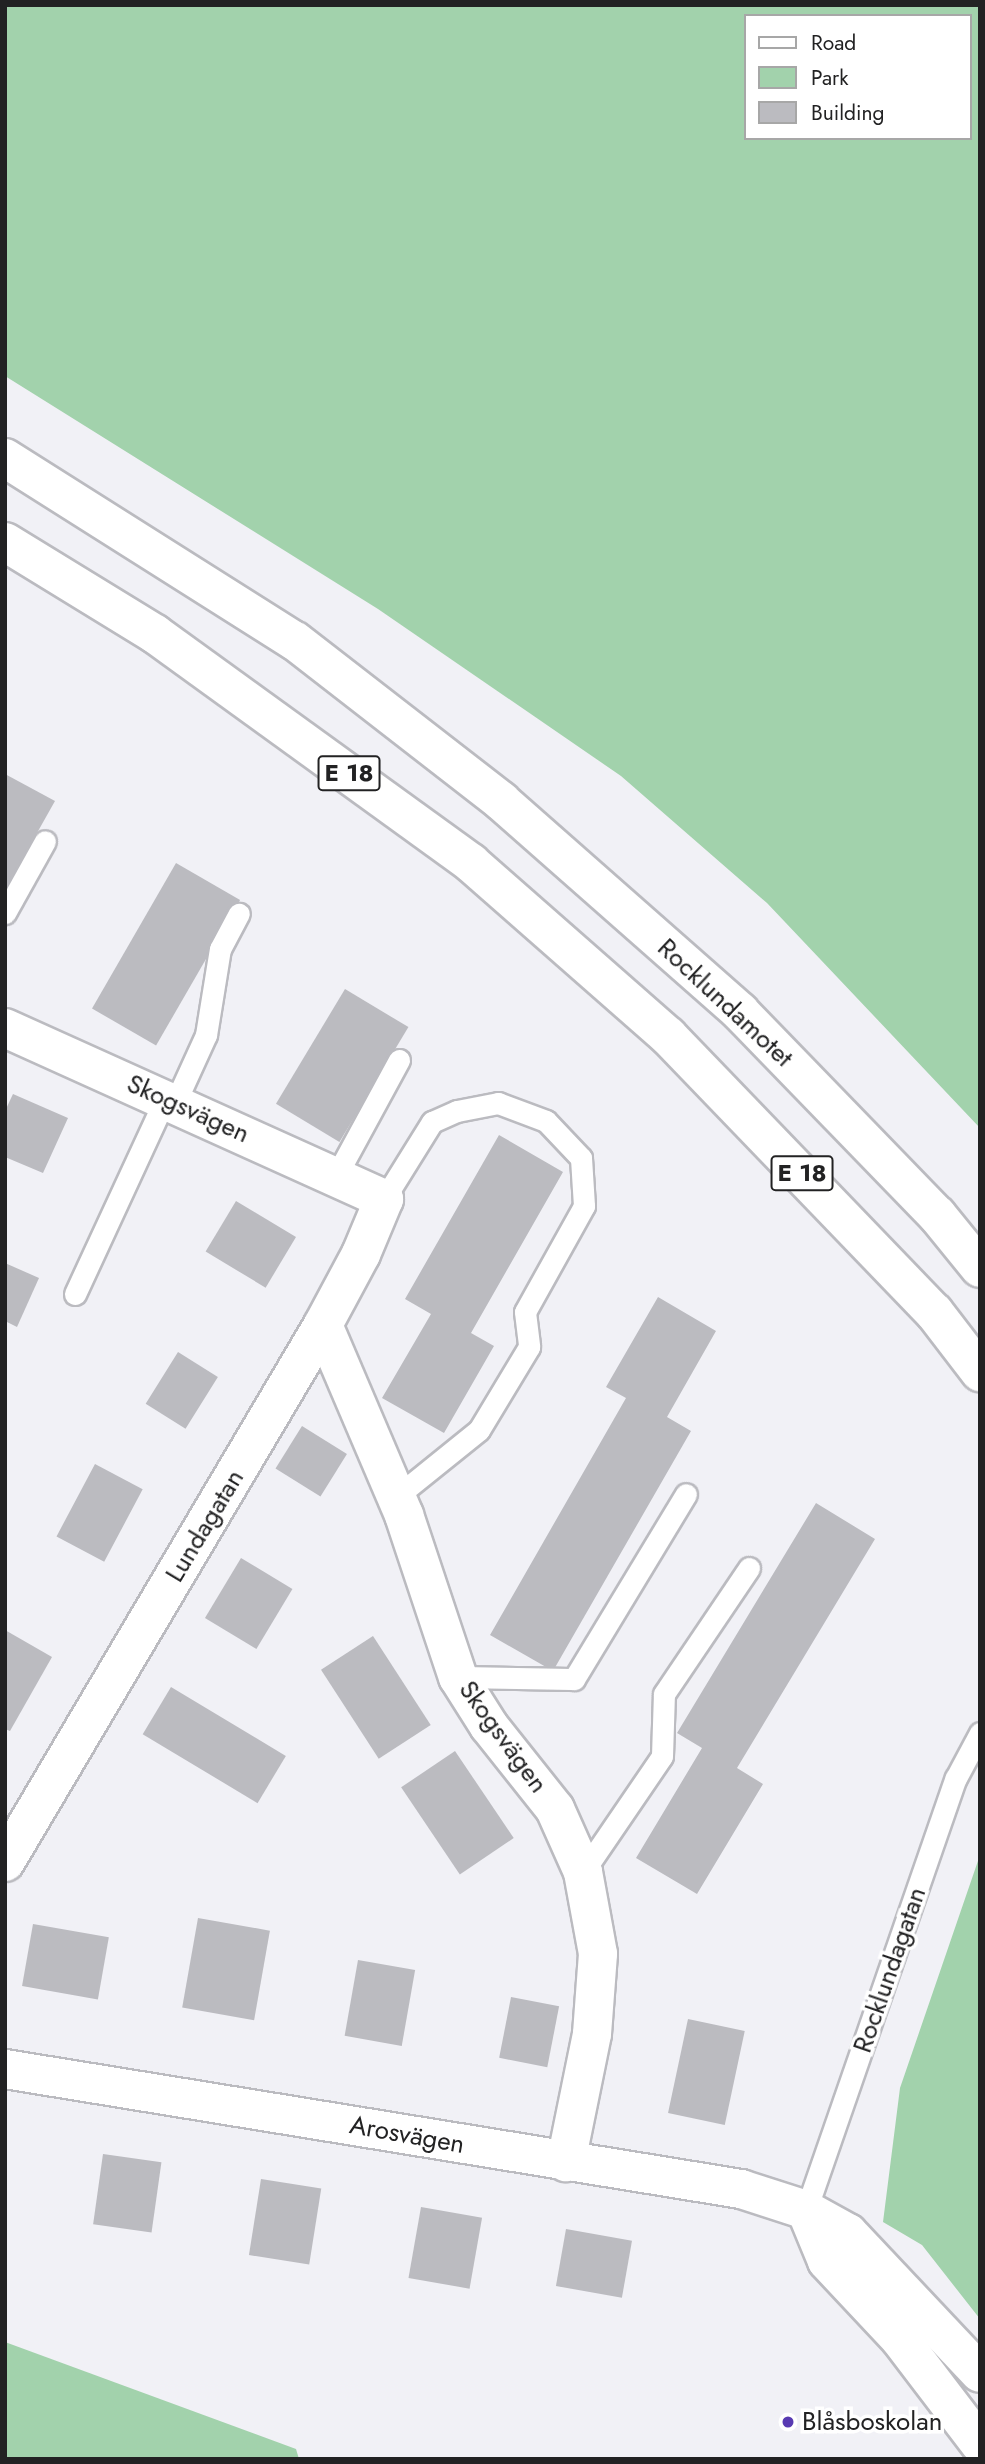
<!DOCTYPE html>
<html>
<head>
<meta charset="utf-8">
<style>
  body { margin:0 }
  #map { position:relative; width:985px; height:2464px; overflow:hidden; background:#f1f1f6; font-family:Jost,sans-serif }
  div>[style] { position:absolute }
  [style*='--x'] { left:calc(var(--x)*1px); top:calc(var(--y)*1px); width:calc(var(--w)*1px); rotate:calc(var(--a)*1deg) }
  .green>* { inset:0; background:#a2d2ac }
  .building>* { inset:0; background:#bbbbc0; transform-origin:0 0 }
  .roads { filter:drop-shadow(2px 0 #bbbbc0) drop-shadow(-2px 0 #bbbbc0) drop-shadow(0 2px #bbbbc0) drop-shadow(0 -2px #bbbbc0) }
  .lane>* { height:21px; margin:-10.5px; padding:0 10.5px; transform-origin:10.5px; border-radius:10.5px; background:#fff }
  .street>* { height:38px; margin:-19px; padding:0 19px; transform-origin:19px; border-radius:19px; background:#fff }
  .highway>* { height:38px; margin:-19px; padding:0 19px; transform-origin:19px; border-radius:19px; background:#fff }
  .dots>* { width:19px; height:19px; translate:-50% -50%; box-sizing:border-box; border:4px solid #fff; border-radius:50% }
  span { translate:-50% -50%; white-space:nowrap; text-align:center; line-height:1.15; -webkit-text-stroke:7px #fff; paint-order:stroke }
  .shield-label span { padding:2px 5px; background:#fff; border:2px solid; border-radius:5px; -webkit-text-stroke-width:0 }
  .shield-label { font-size:24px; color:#222223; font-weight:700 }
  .street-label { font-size:26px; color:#222223 }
  .poi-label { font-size:26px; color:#222223 }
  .left { translate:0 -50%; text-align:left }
  .frame { position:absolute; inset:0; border:7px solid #222223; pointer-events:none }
  .legend { position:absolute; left:744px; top:14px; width:228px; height:126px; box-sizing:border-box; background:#fff; border:2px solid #a7a7a7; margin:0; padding:9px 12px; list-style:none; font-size:21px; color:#222223 }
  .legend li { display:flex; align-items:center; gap:14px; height:35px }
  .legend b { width:35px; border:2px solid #a7a7a7 }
</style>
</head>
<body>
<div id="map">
  <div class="green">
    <i style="clip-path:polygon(evenodd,5px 5px,980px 5px,980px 1128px,767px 903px,621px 776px,378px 609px,5px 376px,5px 5px,745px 16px,969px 16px,969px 138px,745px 138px,745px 16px)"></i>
    <i style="clip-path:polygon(980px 1855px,980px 2319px,922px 2245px,883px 2222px,900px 2088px)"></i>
    <i style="clip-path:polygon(5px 2342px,296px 2449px,299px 2459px,5px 2459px)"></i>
  </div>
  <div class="building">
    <i style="clip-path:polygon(5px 774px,55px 801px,5px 890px)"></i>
    <i style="left:176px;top:863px;width:74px;height:168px;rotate:30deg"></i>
    <i style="left:345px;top:989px;width:74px;height:134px;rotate:31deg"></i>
    <i style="clip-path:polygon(13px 1094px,68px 1118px,43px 1173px,5px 1157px,5px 1111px)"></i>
    <i style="clip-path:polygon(499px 1135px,563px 1172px,471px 1333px,494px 1346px,444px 1433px,382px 1398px,431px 1314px,405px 1299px)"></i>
    <i style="left:236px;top:1201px;width:70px;height:59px;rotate:31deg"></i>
    <i style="clip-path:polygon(5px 1263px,39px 1278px,17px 1327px,5px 1321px)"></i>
    <i style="clip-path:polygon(658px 1297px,716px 1331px,667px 1417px,691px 1431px,553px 1671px,490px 1635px,626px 1398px,606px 1387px)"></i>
    <i style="left:178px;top:1352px;width:47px;height:61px;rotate:32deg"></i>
    <i style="left:302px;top:1426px;width:53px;height:50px;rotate:32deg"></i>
    <i style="left:95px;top:1464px;width:54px;height:82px;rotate:28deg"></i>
    <i style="clip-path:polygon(816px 1503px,875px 1539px,737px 1768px,763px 1784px,697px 1894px,636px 1858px,702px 1748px,677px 1733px)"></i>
    <i style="left:241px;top:1558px;width:60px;height:70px;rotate:31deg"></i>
    <i style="clip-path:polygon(5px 1630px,52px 1657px,10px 1731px,5px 1729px)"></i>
    <i style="left:373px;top:1636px;width:106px;height:62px;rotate:57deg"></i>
    <i style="left:171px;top:1687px;width:134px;height:55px;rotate:31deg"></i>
    <i style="left:455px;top:1751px;width:105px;height:65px;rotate:56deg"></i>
    <i style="left:198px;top:1918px;width:73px;height:91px;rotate:10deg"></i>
    <i style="left:33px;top:1924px;width:77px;height:63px;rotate:10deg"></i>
    <i style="left:358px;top:1960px;width:58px;height:77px;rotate:10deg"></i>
    <i style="left:511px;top:1997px;width:49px;height:62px;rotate:11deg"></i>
    <i style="left:688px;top:2019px;width:58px;height:96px;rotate:12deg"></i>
    <i style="left:103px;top:2154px;width:59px;height:71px;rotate:8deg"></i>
    <i style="left:261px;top:2179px;width:61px;height:77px;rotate:9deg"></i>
    <i style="left:421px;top:2207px;width:62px;height:72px;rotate:10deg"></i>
    <i style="left:566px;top:2229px;width:67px;height:58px;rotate:10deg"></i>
  </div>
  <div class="roads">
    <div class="lane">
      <i style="--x:5;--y:913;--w:82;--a:-60.9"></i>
      <i style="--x:175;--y:1103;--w:75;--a:-65.5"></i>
      <i style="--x:206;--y:1035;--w:87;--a:-80.8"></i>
      <i style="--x:220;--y:949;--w:40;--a:-62"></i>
      <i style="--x:336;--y:1176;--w:132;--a:-61.5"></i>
      <i style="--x:384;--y:1199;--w:91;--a:-58.1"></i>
      <i style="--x:432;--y:1122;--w:27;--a:-24"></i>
      <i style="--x:457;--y:1111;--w:42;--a:-11"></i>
      <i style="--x:498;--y:1103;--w:51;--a:20.6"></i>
      <i style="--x:546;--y:1121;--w:51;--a:46.6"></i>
      <i style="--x:581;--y:1158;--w:48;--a:86.4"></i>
      <i style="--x:584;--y:1206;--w:121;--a:119.1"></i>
      <i style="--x:525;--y:1312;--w:35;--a:83"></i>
      <i style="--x:529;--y:1347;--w:97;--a:121.1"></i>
      <i style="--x:479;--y:1430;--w:107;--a:141.1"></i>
      <i style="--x:75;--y:1294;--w:215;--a:-65.2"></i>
      <i style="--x:458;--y:1677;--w:116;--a:1"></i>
      <i style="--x:574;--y:1679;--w:216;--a:-58.8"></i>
      <i style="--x:583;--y:1872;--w:140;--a:-55.7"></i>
      <i style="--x:662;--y:1756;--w:62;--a:-88.2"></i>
      <i style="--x:664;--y:1694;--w:152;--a:-56"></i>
      <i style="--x:806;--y:2210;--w:457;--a:-70.9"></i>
      <i style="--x:956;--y:1778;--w:51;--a:-61.9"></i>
    </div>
    <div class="street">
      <i style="--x:5;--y:1028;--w:416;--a:24.3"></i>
      <i style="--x:384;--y:1199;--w:60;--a:112.7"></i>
      <i style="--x:361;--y:1254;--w:81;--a:118.2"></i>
      <i style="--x:323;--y:1325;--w:624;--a:120.63"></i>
      <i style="--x:323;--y:1325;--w:207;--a:66.9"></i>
      <i style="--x:404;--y:1515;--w:171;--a:71.6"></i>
      <i style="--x:458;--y:1677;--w:58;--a:57.7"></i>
      <i style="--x:489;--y:1726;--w:106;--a:51.5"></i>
      <i style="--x:555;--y:1809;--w:69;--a:66"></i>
      <i style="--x:583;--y:1872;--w:83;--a:79.6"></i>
      <i style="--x:598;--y:1954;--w:80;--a:94.3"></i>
      <i style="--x:592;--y:2034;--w:131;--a:101.5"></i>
      <i style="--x:5;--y:2069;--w:746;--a:9.26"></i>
      <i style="--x:741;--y:2189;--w:68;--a:17.9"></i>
      <i style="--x:806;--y:2210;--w:48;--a:28.7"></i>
      <i style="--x:848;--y:2233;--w:192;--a:46.7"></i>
      <i style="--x:806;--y:2210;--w:55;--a:67.6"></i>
      <i style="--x:827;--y:2261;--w:107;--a:46.9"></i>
      <i style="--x:900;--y:2339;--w:132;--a:52.7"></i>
    </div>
    <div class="highway">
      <i style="--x:5;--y:458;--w:343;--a:32.3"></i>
      <i style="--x:295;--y:641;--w:261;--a:37.8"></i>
      <i style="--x:501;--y:801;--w:319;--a:41.4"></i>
      <i style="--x:740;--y:1012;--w:283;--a:45.9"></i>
      <i style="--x:937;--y:1215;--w:68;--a:50.9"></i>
      <i style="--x:5;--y:542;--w:176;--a:31.5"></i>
      <i style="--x:155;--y:634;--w:390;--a:35.9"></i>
      <i style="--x:471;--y:863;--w:262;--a:41.3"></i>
      <i style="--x:668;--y:1036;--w:383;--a:46.1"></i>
      <i style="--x:934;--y:1312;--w:76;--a:52.5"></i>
    </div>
  </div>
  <div class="dots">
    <i style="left:788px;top:2422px;background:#583ab2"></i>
  </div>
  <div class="shield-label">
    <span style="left:349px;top:773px">E 18</span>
    <span style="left:802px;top:1173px">E 18</span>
  </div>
  <div class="street-label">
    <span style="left:725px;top:1003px;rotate:43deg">Rocklundamotet</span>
    <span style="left:188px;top:1109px;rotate:24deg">Skogsvägen</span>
    <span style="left:205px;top:1526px;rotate:-59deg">Lundagatan</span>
    <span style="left:503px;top:1737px;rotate:54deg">Skogsvägen</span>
    <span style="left:890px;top:1970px;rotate:-71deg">Rocklundagatan</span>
    <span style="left:407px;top:2135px;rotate:10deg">Arosvägen</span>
  </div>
  <div class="poi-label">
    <span class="left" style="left:802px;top:2422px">Blåsboskolan</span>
  </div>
  <div class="frame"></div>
  <ul class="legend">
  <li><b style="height:9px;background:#fff"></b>Road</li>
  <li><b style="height:19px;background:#a2d2ac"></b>Park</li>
  <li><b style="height:19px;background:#bbbbc0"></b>Building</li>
  </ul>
</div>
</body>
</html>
